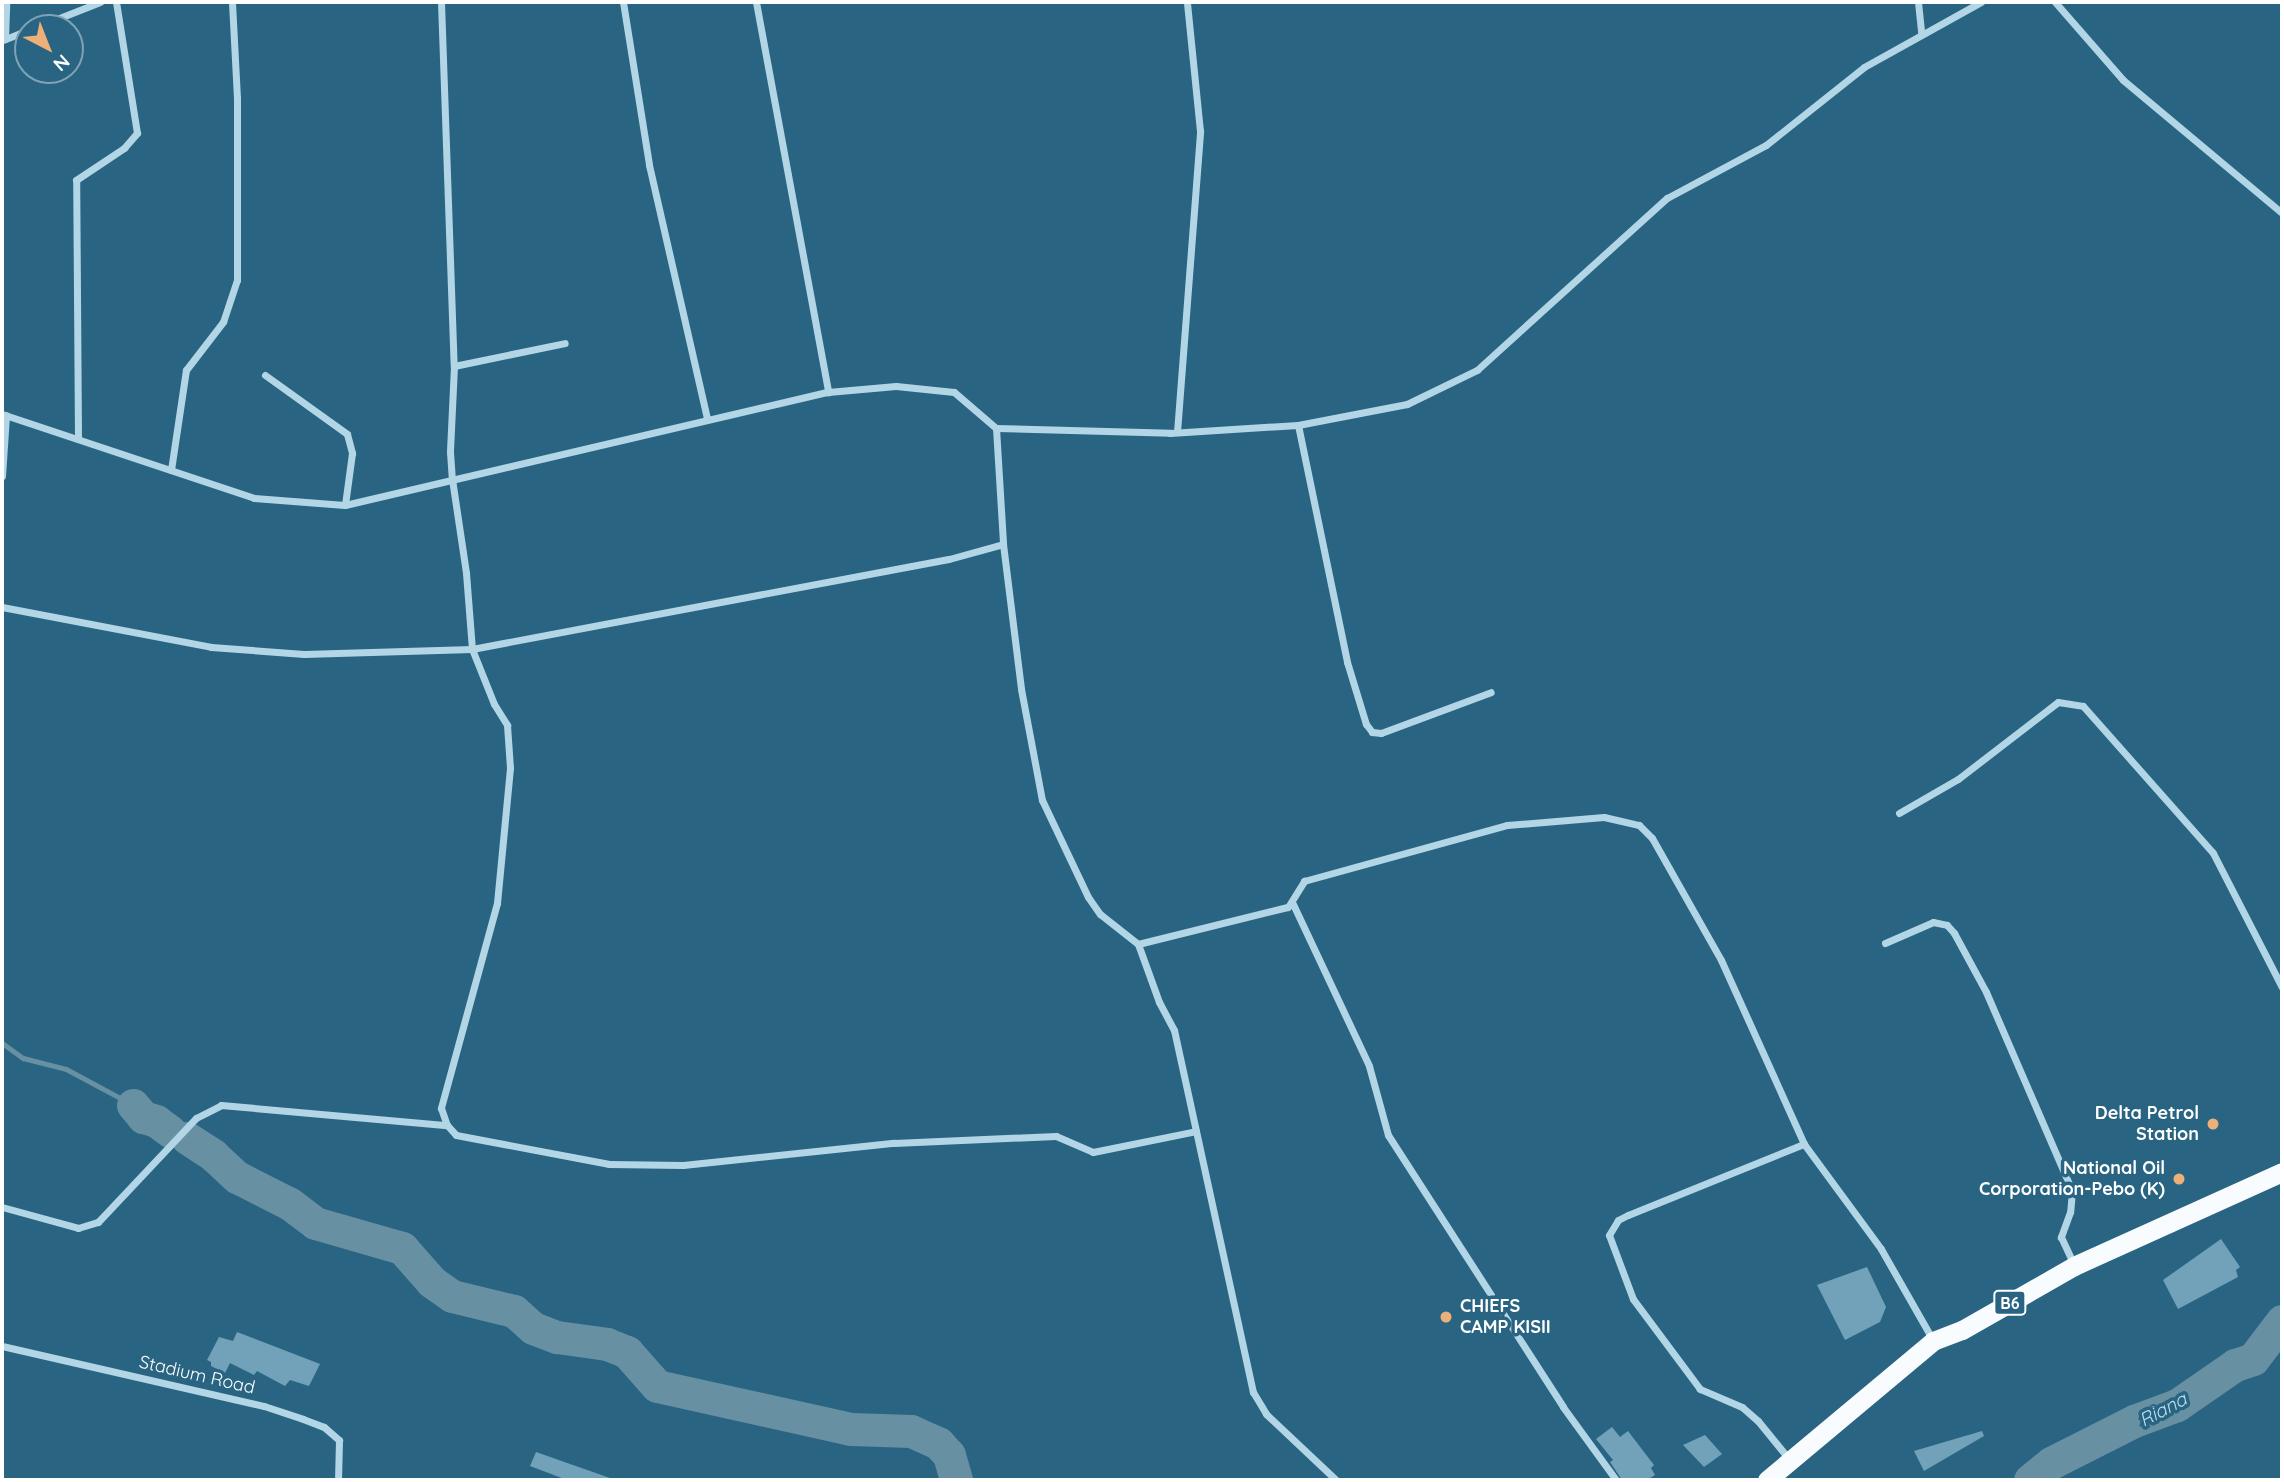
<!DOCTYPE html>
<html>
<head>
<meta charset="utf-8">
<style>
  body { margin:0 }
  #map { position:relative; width:2284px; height:1482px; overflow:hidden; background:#296582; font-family:Quicksand,sans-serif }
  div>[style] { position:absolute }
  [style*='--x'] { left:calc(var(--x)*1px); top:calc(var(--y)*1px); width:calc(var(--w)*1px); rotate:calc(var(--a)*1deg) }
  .water>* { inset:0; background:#6890a3 }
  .stream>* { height:5px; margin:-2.5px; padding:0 2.5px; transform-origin:2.5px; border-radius:2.5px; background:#6890a3 }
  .river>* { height:33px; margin:-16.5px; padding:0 16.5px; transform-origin:16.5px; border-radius:16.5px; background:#6890a3 }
  .building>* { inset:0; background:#71a2b9 }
  .minor>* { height:7px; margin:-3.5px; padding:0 3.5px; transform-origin:3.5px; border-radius:3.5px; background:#b2d6e6 }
  .trunk>* { height:19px; margin:-9.5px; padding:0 9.5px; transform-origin:9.5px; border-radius:9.5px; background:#f9fcfe }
  .dots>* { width:19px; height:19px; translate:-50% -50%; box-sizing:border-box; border:4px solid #296582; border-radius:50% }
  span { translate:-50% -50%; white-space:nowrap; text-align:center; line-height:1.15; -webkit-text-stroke:7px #296582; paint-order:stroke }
  .shield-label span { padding:2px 5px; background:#296582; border:2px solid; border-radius:5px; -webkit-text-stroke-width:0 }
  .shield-label { font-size:16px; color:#fff; font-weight:700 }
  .poi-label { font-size:18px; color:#fff; font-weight:700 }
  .right { translate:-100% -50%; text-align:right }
  .left { translate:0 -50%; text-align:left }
  .street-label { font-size:18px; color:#fff }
  .water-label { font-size:19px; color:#bddfed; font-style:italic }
  .frame { position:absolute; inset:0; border:4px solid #fff; pointer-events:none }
  .north { position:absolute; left:14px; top:14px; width:70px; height:70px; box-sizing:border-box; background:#296582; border:2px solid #7fa3b4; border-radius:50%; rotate:138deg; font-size:19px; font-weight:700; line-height:28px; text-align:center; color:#fff }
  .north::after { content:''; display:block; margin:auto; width:24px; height:32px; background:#edb079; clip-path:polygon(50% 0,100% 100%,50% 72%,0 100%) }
</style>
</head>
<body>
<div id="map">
  <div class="water">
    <i style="clip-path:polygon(868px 1428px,911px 1428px,941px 1442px,952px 1457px,959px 1480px,952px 1480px,941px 1450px,910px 1434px,888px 1435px,858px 1429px)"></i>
  </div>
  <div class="stream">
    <i style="--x:2;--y:1043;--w:26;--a:36"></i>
    <i style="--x:23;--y:1058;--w:44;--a:14.3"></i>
    <i style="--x:66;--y:1069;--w:76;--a:28.2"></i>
  </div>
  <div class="river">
    <i style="--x:133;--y:1105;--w:16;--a:50"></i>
    <i style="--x:143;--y:1117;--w:14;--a:17"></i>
    <i style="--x:156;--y:1121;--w:17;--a:36"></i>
    <i style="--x:187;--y:1138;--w:31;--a:33"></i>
    <i style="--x:213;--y:1155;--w:33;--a:43"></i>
    <i style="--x:237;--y:1177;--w:59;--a:27"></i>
    <i style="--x:290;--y:1204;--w:31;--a:37"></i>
    <i style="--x:315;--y:1223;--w:91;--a:16"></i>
    <i style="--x:402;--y:1248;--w:45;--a:48.6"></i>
    <i style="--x:432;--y:1282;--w:24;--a:35"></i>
    <i style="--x:452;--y:1296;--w:64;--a:13.6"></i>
    <i style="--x:514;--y:1311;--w:25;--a:42"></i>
    <i style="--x:533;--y:1328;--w:26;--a:21"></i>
    <i style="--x:557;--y:1337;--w:50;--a:8"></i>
    <i style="--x:607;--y:1344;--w:22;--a:22"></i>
    <i style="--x:627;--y:1352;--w:45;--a:48.6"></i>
    <i style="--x:657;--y:1386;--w:199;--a:12.5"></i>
    <i style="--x:851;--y:1429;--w:60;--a:1.9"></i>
    <i style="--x:911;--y:1431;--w:30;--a:24"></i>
    <i style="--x:938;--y:1443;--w:16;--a:47"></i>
    <i style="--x:949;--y:1455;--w:26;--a:74"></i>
    <i style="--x:2030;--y:1480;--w:27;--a:-39"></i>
    <i style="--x:2051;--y:1463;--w:93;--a:-26.8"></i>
    <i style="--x:2134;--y:1421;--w:46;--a:-20.4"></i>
    <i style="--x:2177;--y:1405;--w:70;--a:-34.6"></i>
    <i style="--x:2235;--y:1365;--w:19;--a:-18"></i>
    <i style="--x:2253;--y:1359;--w:48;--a:-52.7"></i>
  </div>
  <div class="building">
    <i style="clip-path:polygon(2221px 1239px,2240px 1267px,2236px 1270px,2238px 1277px,2178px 1309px,2163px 1280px)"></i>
    <i style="clip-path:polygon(1867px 1267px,1886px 1307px,1880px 1322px,1845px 1340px,1817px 1285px)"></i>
    <i style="clip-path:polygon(237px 1332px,320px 1364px,309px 1386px,290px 1380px,285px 1386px,257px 1371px,254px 1375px,230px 1363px,225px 1373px,211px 1366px,211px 1362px,207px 1360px,219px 1337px,233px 1341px)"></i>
    <i style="clip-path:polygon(1612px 1427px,1620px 1437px,1628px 1431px,1654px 1465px,1651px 1468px,1655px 1475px,1647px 1480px,1622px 1480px,1610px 1462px,1613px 1460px,1596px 1439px)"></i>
    <i style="clip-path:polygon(1982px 1431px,1984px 1436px,1924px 1471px,1914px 1451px)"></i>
    <i style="clip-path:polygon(1705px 1435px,1722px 1454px,1704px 1467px,1683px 1445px)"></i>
    <i style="clip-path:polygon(536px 1452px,610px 1478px,609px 1480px,567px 1480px,530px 1466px)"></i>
  </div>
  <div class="minor">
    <i style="--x:441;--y:2;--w:364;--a:88"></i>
    <i style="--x:454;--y:366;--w:86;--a:92.7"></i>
    <i style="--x:450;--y:452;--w:27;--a:86"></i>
    <i style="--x:452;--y:479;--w:95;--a:81.5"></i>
    <i style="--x:466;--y:573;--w:76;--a:85.5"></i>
    <i style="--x:472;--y:649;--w:59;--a:68.2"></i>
    <i style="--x:494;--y:704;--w:25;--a:58"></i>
    <i style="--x:507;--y:725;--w:43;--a:86"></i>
    <i style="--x:510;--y:768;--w:136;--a:95.5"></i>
    <i style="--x:497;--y:903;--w:213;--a:105.3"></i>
    <i style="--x:441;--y:1108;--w:18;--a:71"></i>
    <i style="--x:447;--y:1125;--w:13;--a:48"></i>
    <i style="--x:456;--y:1135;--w:156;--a:10.7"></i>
    <i style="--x:609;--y:1164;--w:74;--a:0.8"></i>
    <i style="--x:683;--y:1165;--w:212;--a:-6"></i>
    <i style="--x:894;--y:1143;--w:162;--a:-2.5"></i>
    <i style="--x:1056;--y:1136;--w:40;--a:23.4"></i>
    <i style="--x:1093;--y:1152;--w:105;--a:-11.5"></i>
    <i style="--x:623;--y:2;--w:165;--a:80.9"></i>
    <i style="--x:649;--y:165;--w:261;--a:77.1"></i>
    <i style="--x:756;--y:2;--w:397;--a:79.5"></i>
    <i style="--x:1918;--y:2;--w:31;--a:84"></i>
    <i style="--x:2055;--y:2;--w:103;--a:48.9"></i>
    <i style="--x:2123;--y:80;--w:207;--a:39.9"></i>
    <i style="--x:34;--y:28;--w:71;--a:-21.5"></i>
    <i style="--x:5;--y:39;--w:37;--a:-88"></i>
    <i style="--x:3;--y:40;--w:27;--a:-22"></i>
    <i style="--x:454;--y:366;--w:113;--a:-11.7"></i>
    <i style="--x:265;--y:375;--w:101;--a:35.7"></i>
    <i style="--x:347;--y:434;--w:20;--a:75"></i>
    <i style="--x:352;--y:453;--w:52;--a:97.7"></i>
    <i style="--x:2;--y:414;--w:266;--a:18.4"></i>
    <i style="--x:254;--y:498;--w:91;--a:4.4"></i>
    <i style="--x:345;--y:505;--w:496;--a:-13.2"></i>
    <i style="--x:828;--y:392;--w:68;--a:-5"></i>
    <i style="--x:896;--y:386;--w:58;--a:5.9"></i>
    <i style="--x:954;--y:392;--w:55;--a:40.6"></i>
    <i style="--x:996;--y:428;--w:174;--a:1.6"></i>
    <i style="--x:1170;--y:433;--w:128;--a:-3.6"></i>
    <i style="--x:1298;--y:425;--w:111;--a:-10.9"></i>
    <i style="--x:1407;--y:404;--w:78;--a:-25.9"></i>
    <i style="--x:1477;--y:370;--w:256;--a:-42.2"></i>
    <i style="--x:1667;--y:198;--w:112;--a:-28.2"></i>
    <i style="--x:1766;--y:145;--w:125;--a:-38.5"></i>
    <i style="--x:1864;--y:67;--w:134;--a:-29.1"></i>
    <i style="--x:1298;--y:425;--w:242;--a:78.3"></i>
    <i style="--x:1347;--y:662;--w:65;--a:73"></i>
    <i style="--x:1366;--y:724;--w:10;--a:53"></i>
    <i style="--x:1372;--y:732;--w:9;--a:6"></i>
    <i style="--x:1381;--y:733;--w:117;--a:-20.4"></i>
    <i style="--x:996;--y:428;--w:116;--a:86.5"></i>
    <i style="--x:1003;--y:544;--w:146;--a:82.9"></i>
    <i style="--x:1021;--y:689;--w:113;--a:79.3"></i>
    <i style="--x:1042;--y:800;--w:107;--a:64.6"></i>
    <i style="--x:1088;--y:897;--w:21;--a:55"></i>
    <i style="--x:1100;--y:914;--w:48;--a:38.3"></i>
    <i style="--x:1138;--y:944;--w:62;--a:70.1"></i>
    <i style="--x:1159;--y:1002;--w:32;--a:62"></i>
    <i style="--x:1174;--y:1030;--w:371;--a:77.7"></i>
    <i style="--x:1253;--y:1392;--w:26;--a:59"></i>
    <i style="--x:1266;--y:1414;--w:96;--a:43.3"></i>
    <i style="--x:1177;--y:432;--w:302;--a:-85.6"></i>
    <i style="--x:1200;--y:131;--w:130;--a:-95.8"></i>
    <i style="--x:78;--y:438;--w:258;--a:-90.4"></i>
    <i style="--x:76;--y:180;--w:58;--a:-33.7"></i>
    <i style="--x:124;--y:148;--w:20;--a:-49"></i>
    <i style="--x:137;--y:133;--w:133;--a:-99.1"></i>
    <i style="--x:171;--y:470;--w:101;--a:-81.5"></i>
    <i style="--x:186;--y:370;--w:61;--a:-52.4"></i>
    <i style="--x:223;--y:322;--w:44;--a:-71.6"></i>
    <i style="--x:237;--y:280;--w:182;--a:-90"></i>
    <i style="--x:237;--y:98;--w:96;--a:-93"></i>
    <i style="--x:2;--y:476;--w:61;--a:-86.2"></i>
    <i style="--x:2;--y:607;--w:213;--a:10.8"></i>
    <i style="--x:211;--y:647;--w:93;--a:4.3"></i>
    <i style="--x:304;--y:654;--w:168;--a:-1.7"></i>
    <i style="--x:472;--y:649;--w:485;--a:-10.7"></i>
    <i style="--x:949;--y:559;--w:56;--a:-15.5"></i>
    <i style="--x:1899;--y:813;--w:68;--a:-30"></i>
    <i style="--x:1958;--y:779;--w:126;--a:-37.6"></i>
    <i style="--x:2058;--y:702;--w:25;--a:9"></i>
    <i style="--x:2083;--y:706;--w:196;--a:48.5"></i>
    <i style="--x:2213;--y:853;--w:151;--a:62.8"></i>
    <i style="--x:1292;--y:902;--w:181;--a:64.8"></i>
    <i style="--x:1369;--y:1066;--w:72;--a:74.6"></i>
    <i style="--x:1388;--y:1135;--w:323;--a:57.2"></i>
    <i style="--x:1563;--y:1407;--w:90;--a:54"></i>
    <i style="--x:1885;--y:943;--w:52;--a:-23.6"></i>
    <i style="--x:1933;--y:922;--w:14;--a:12"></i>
    <i style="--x:1947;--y:925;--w:11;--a:49"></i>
    <i style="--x:1954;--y:933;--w:67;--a:61.5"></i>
    <i style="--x:1986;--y:992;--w:217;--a:66.6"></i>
    <i style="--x:2072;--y:1191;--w:21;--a:95"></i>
    <i style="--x:2070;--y:1212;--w:27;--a:110"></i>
    <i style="--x:2061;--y:1237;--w:31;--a:65"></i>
    <i style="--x:1138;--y:944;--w:154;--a:-13.9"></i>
    <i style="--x:1288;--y:907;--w:31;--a:-58"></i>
    <i style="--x:1304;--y:881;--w:211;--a:-15.4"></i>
    <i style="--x:1507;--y:825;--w:97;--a:-4.7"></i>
    <i style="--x:1604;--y:817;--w:36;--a:13"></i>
    <i style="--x:1639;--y:825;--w:18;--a:45"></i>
    <i style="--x:1652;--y:838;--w:140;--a:60.5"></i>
    <i style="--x:1721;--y:960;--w:202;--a:65.7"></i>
    <i style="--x:1804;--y:1144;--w:130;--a:53.7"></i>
    <i style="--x:1881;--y:1249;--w:105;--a:60.3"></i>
    <i style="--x:2;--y:1207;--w:79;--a:15.4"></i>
    <i style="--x:78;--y:1228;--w:21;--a:-17"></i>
    <i style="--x:98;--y:1222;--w:143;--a:-46.7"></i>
    <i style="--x:196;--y:1118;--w:28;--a:-27"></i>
    <i style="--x:221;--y:1105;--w:227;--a:5.1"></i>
    <i style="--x:2;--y:1346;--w:269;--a:12.9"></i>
    <i style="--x:264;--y:1406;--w:41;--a:18.4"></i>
    <i style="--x:303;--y:1419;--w:22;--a:21"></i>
    <i style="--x:324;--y:1427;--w:20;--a:41"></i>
    <i style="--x:339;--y:1440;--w:40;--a:91.4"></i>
    <i style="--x:1789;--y:1459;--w:49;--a:-129.2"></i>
    <i style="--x:1758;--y:1421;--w:21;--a:-139"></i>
    <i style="--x:1742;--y:1407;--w:46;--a:-156.8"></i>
    <i style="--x:1700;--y:1389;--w:112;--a:-126.7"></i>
    <i style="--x:1633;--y:1299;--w:68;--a:-110.6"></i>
    <i style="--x:1609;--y:1235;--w:17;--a:-59"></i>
    <i style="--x:1618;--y:1220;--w:11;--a:-27"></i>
    <i style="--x:1628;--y:1215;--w:190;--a:-22"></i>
  </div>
  <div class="trunk">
    <i style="--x:1767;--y:1480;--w:217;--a:-39.9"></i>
    <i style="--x:1933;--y:1341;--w:31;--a:-21"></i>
    <i style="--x:1962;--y:1330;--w:129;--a:-29.7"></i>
    <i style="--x:2074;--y:1266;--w:228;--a:-24.3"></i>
  </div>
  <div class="dots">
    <i style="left:2213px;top:1124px;background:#edb079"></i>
    <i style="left:2179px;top:1179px;background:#edb079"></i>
    <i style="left:1446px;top:1317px;background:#edb079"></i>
  </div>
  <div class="shield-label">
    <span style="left:2010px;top:1303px">B6</span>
  </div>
  <div class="poi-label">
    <span class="right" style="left:2199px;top:1124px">Delta Petrol<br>Station</span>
    <span class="right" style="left:2165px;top:1179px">National Oil<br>Corporation-Pebo (K)</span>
    <span class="left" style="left:1460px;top:1317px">CHIEFS<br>CAMP KISII</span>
  </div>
  <div class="street-label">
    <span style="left:197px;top:1375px;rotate:13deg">Stadium Road</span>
  </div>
  <div class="water-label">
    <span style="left:2163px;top:1410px;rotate:-28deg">Riana</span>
  </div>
  <div class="frame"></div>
  <div class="north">N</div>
</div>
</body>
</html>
